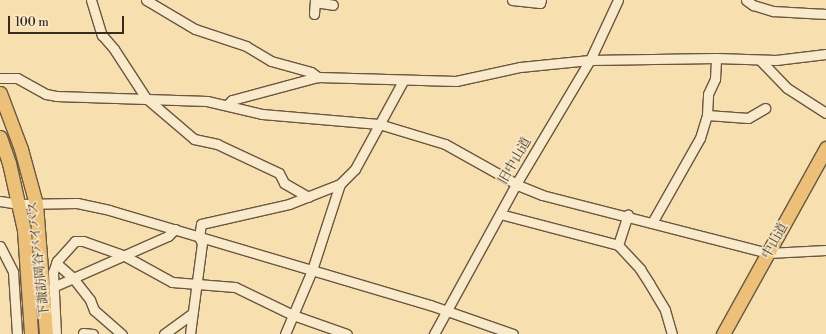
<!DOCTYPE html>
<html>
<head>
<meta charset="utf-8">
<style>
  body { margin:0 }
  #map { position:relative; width:826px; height:334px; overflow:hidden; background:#f8dfb0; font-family:"Libre Bodoni","Noto Serif JP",serif }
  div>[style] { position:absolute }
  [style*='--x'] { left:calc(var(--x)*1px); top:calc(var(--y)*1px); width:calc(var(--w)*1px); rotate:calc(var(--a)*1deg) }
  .roads { filter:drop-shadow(1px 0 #695740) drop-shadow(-1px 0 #695740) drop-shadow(0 1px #695740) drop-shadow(0 -1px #695740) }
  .minor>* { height:9px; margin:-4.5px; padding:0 4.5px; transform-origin:4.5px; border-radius:4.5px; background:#faeacc }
  .highway>* { height:13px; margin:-6.5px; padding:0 6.5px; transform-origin:6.5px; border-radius:6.5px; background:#ecc078 }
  span { translate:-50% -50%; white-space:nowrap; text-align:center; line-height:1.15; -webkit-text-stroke:3px #faeacc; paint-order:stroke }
  .street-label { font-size:13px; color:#392a1b }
  .scale { position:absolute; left:8px; top:16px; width:116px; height:18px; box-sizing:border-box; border:2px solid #392a1b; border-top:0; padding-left:5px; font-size:12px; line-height:14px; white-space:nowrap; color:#392a1b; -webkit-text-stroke:3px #faeacc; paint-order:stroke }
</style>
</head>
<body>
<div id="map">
  <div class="roads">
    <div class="minor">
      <i style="--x:91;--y:0;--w:37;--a:73"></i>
      <i style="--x:102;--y:35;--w:18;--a:49"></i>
      <i style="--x:114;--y:49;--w:59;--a:56.9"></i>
      <i style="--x:146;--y:98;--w:63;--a:40.5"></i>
      <i style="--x:194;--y:139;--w:24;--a:12"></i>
      <i style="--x:217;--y:144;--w:68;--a:25.1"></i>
      <i style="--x:279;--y:173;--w:11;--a:63"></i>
      <i style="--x:284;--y:183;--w:28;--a:30"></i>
      <i style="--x:146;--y:0;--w:57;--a:30.6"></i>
      <i style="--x:195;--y:29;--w:54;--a:18.4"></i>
      <i style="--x:246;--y:46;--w:29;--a:31"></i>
      <i style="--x:271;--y:61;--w:41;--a:15.4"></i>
      <i style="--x:311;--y:72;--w:9;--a:36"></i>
      <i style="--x:512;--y:0;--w:28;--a:6"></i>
      <i style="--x:540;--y:3;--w:3;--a:-72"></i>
      <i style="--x:746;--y:0;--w:9;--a:36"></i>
      <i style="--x:753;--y:5;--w:21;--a:17"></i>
      <i style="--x:773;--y:11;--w:53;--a:3.2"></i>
      <i style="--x:315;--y:2;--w:18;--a:9"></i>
      <i style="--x:314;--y:14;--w:14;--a:-86"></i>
      <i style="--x:760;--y:60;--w:39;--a:46"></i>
      <i style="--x:787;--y:88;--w:46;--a:32.7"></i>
      <i style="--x:0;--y:78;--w:17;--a:0"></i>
      <i style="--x:17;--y:78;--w:33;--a:29"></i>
      <i style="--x:46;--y:94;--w:10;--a:11"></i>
      <i style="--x:56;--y:96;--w:151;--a:1.9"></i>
      <i style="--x:207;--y:101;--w:57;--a:13.3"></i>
      <i style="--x:262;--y:114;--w:117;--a:4.9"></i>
      <i style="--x:379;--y:124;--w:69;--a:16.9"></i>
      <i style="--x:445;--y:144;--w:86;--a:29.2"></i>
      <i style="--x:520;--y:186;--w:24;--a:22"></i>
      <i style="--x:542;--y:195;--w:233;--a:14.4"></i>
      <i style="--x:768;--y:253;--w:58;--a:-3"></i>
      <i style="--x:227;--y:105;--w:7;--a:-45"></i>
      <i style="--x:232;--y:100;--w:89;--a:-15"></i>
      <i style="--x:318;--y:77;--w:138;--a:1.7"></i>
      <i style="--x:456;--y:81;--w:66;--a:-12.3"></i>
      <i style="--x:520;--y:67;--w:70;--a:-5.7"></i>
      <i style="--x:590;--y:60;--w:126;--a:-0.9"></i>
      <i style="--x:716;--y:58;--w:60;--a:1.9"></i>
      <i style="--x:776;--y:60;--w:50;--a:-6.8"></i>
      <i style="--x:707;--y:115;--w:41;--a:4.2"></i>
      <i style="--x:748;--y:118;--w:20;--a:-30"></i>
      <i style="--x:0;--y:201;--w:19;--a:9"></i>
      <i style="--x:19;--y:204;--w:58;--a:-1"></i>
      <i style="--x:77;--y:203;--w:33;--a:12"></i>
      <i style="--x:109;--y:210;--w:335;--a:16.5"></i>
      <i style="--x:430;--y:305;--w:88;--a:19.3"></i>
      <i style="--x:500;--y:214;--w:122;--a:14.7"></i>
      <i style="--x:618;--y:245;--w:33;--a:47"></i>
      <i style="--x:640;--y:269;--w:17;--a:57"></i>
      <i style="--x:649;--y:283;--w:31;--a:59"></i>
      <i style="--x:665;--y:310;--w:25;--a:74"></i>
      <i style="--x:653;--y:221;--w:95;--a:-60.5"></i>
      <i style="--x:700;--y:138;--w:24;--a:-73"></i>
      <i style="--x:707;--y:115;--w:21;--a:-87"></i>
      <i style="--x:708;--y:94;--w:17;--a:-65"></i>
      <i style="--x:715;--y:79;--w:21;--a:-87"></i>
      <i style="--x:618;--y:245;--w:32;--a:-72"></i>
      <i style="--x:0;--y:246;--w:29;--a:63"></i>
      <i style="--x:13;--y:272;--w:62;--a:86.3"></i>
      <i style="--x:56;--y:263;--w:23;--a:41"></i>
      <i style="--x:73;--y:278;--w:104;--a:-23.9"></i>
      <i style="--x:168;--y:236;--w:10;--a:-45"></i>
      <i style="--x:53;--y:287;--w:22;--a:-24"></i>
      <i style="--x:73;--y:278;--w:28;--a:52"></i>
      <i style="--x:90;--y:300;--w:11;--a:68"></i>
      <i style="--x:94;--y:310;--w:37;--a:41"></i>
      <i style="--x:83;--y:333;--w:10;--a:6"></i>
      <i style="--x:56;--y:334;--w:62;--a:-92.8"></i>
      <i style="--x:53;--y:272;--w:12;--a:-70"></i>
      <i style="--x:57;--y:261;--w:27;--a:-48"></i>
      <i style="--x:75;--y:241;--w:8;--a:0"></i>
      <i style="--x:83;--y:241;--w:42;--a:19.3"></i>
      <i style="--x:123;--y:255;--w:56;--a:28.9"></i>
      <i style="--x:172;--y:282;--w:63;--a:4.5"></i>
      <i style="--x:235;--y:287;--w:64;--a:25.8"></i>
      <i style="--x:293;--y:315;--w:57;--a:19.4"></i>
      <i style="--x:164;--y:334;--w:34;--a:-36"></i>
      <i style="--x:190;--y:334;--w:92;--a:-82.5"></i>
      <i style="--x:202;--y:243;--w:7;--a:-117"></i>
      <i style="--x:199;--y:237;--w:13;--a:-81"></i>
      <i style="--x:201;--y:224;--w:90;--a:-12.8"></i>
      <i style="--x:289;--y:204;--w:55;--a:-21.4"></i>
      <i style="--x:340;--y:184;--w:21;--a:-45"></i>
      <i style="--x:355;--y:169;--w:100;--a:-61.4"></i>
      <i style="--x:285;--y:334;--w:69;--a:-67.1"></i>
      <i style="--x:312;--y:270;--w:90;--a:-72"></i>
      <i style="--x:434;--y:334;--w:171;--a:-61.3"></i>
      <i style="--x:516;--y:184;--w:144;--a:-59.2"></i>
      <i style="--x:590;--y:60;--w:66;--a:-65"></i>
    </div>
    <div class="highway">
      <i style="--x:0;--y:93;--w:60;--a:69.4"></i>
      <i style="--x:21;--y:149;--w:57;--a:74.7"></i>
      <i style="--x:36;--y:204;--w:130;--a:85.6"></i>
      <i style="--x:0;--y:137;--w:28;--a:71"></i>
      <i style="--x:9;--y:163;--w:69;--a:77.4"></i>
      <i style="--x:24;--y:230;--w:104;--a:86.1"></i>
      <i style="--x:723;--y:334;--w:213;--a:-61"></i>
    </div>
  </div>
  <div class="street-label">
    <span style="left:515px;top:161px;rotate:-60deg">旧中山道</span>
    <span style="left:775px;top:241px;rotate:-61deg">中山道</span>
    <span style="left:39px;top:259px;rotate:-96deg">下諏訪岡谷バイパス</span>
  </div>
  <div class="scale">100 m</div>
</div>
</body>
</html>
